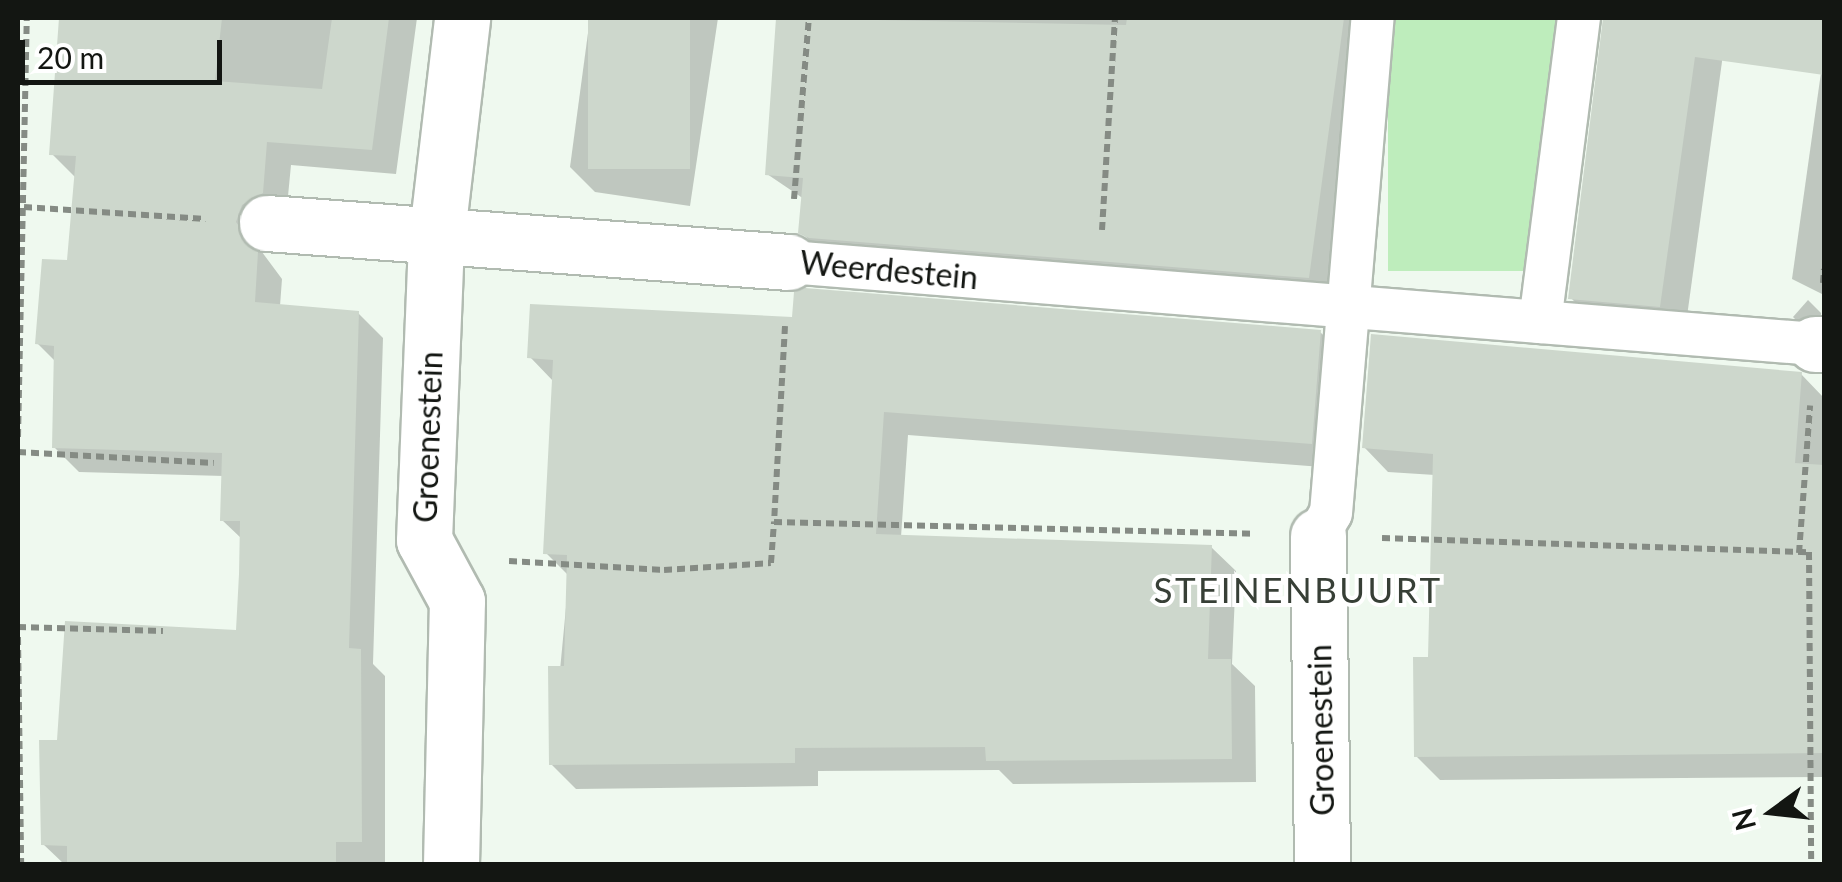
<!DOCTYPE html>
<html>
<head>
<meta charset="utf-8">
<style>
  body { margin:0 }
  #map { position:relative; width:1842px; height:882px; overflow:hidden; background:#eff9ef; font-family:Lato,sans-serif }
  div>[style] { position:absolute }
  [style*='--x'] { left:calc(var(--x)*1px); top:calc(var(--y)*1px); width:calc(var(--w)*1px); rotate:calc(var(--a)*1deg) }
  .green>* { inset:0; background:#beedbc; transform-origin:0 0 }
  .shadow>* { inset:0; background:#0003 }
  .building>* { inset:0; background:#cdd7cc; transform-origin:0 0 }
  .path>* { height:6px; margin-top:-3px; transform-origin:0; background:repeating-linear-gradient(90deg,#858b84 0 8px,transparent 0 13px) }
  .roads { filter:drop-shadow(2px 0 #b1bbb1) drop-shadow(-2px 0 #b1bbb1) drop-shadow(0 2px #b1bbb1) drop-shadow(0 -2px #b1bbb1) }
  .pedestrian>* { height:42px; margin:-21px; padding:0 21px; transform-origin:21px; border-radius:21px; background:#fff }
  .minor>* { height:55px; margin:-27.5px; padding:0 27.5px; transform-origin:27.5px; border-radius:27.5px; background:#fff }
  span { translate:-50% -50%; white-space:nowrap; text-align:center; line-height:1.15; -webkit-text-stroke:8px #fff; paint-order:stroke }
  .street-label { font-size:32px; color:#131612 }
  .neighbourhood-label { font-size:35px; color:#373f36; letter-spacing:2.5px }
  .frame { position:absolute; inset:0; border:20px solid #131612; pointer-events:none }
  .north { position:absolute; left:1722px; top:762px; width:100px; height:100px; -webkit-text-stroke:8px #fff; paint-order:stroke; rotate:255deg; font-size:28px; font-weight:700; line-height:40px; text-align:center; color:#131612 }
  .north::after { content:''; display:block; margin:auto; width:35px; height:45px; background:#131612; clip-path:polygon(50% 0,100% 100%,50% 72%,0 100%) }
  .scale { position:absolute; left:20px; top:40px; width:202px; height:45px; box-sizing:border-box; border:5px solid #131612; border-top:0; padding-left:12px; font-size:30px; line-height:35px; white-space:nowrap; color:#131612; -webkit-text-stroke:8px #fff; paint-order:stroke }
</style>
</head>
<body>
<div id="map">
  <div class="green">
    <i style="left:1388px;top:18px;width:170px;height:253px"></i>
  </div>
  <div class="shadow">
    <i style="clip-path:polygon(75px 18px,417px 18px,396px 174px,291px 165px,286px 217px,259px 248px,282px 279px,280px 306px,358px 313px,383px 338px,373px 664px,385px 676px,385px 864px,64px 864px,43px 844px,59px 742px,238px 633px,242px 539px,222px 520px,224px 476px,79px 472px,54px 447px,56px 362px,38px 344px,69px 263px,76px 178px,52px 154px)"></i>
    <i style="clip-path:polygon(590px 18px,718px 18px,690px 206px,595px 192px,570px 167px)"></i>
    <i style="clip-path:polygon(779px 18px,1371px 18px,1332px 301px,825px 256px,801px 232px,804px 199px,767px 174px)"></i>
    <i style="clip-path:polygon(1605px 18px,1728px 18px,1685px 331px,1596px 324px,1571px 298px)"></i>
    <i style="clip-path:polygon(1824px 51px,1824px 295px,1792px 279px)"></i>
    <i style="clip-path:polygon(1808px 300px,1821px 313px,1820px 328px,1805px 329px,1793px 317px)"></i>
    <i style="clip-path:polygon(794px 319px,1320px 332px,1345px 356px,1335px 468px,908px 435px,901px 537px,1211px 547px,1236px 571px,1232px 664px,1255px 686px,1256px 782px,1013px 784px,999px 770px,818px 771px,818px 786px,576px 789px,551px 764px,569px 576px,546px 553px,554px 382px,530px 357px)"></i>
    <i style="clip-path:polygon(1801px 374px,1824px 398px,1824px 777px,1440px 780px,1416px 756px,1430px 659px,1435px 475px,1388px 472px,1364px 447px)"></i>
  </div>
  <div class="building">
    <i style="clip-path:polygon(59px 18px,222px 18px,215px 81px,322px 89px,332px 18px,389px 18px,372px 150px,267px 142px,263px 193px,242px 205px,236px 222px,258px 252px,255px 302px,359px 311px,349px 648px,361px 649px,362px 842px,336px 842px,336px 864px,67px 864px,67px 846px,41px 845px,39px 740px,57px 740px,65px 621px,236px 630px,239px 574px,240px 521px,220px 521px,222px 453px,52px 448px,54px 346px,35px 344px,42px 259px,67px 260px,76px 156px,49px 155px)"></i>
    <i style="left:588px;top:18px;width:102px;height:151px"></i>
    <i style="clip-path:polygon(776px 18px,1126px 25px,1127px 18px,1344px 18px,1309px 278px,809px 238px,798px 233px,803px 178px,765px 175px)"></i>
    <i style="clip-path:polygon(1603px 18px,1824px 18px,1824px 75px,1695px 57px,1660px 307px,1568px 299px)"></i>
    <i style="clip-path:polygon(805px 288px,1321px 330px,1312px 444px,884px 412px,876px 534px,1212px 545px,1208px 659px,1231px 659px,1232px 759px,986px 761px,985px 747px,795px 748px,795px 763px,549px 765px,548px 666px,564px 666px,567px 555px,543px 554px,553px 360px,527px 358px,530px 304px,792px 317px,794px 292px)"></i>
    <i style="clip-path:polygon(1371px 334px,1802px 372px,1795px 463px,1824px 465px,1824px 753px,1414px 757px,1413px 657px,1428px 657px,1433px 454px,1362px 448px)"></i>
  </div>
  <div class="path">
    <i style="--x:794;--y:199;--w:182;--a:-85.3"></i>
    <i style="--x:24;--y:207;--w:182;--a:3.8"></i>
    <i style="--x:1102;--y:230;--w:212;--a:-86.5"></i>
    <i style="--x:1823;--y:283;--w:14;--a:-86"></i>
    <i style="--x:785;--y:326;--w:196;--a:93.2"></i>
    <i style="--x:774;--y:522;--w:481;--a:1.4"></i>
    <i style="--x:18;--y:437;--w:419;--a:-88.8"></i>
    <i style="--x:18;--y:452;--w:196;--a:3.2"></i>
    <i style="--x:1382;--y:538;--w:427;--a:1.9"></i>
    <i style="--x:1809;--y:552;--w:312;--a:89.6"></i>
    <i style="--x:1799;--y:553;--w:148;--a:-85.7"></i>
    <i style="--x:509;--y:561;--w:155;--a:3.3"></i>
    <i style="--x:664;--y:570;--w:107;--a:-3.7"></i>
    <i style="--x:771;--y:563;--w:41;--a:-85.8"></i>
    <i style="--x:18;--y:627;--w:145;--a:1.6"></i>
    <i style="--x:18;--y:637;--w:227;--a:89.2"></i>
  </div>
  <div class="roads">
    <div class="pedestrian">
      <i style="--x:789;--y:262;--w:1029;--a:4.57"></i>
      <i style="--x:1540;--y:322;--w:306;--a:-82.7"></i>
      <i style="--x:1318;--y:536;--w:26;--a:-61"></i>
      <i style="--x:1331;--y:513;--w:497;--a:-85.2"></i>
    </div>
    <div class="minor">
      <i style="--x:267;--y:223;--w:523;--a:4.27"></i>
      <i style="--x:1815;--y:344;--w:9;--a:0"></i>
      <i style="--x:1318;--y:536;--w:328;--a:89.3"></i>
      <i style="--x:451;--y:864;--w:263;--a:-88.7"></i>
      <i style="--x:457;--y:601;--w:69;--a:-118.4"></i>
      <i style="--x:424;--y:540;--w:299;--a:-87.7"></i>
      <i style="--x:436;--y:241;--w:225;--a:-83.3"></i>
    </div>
  </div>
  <div class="street-label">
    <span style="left:889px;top:270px;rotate:5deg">Weerdestein</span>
    <span style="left:428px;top:437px;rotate:-88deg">Groenestein</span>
    <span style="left:1321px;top:730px;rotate:-91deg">Groenestein</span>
  </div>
  <div class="neighbourhood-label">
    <span style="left:1298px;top:589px">STEINENBUURT</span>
  </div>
  <div class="frame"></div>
  <div class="north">N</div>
  <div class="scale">20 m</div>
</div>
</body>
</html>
